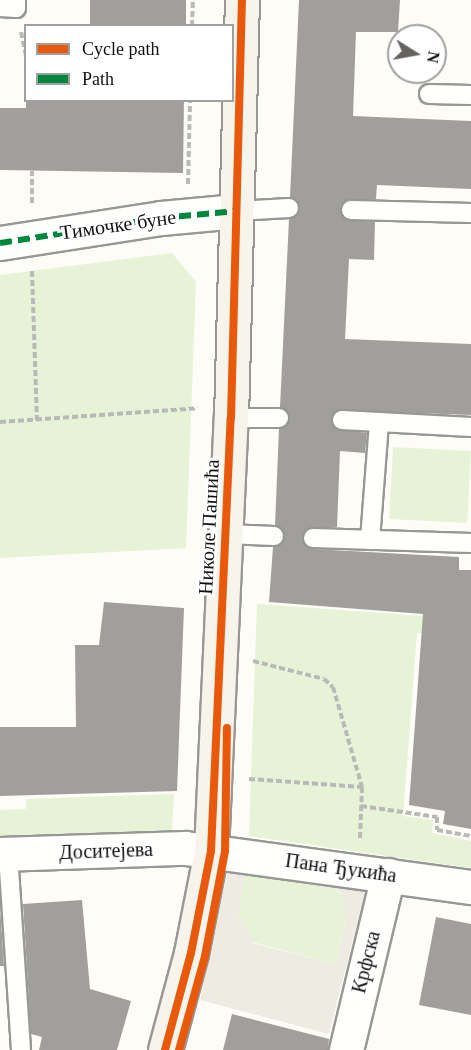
<!DOCTYPE html>
<html>
<head>
<meta charset="utf-8">
<style>
  body { margin:0 }
  #map { position:relative; width:471px; height:1050px; overflow:hidden; background:#fdfcf7; font-family:Georgia,serif }
  div>[style] { position:absolute }
  [style*='--x'] { left:calc(var(--x)*1px); top:calc(var(--y)*1px); width:calc(var(--w)*1px); rotate:calc(var(--a)*1deg) }
  .green>* { inset:0; background:#e7f3d7; transform-origin:0 0 }
  .plaza>* { inset:0; background:#edebe2 }
  .building>* { inset:0; background:#a19f9c; transform-origin:0 0 }
  .path>* { height:4px; margin-top:-2px; transform-origin:0; background:repeating-linear-gradient(90deg,#b9b9b8 0 6px,transparent 0 9px) }
  .roads { filter:drop-shadow(2px 0 #979795) drop-shadow(-2px 0 #979795) drop-shadow(0 2px #979795) drop-shadow(0 -2px #979795) }
  .lane>* { height:18px; margin:-9px; padding:0 9px; transform-origin:9px; border-radius:9px; background:#fffffe }
  .street>* { height:33px; margin:-16.5px; padding:0 16.5px; transform-origin:16.5px; border-radius:16.5px; background:#fffffe }
  .secondary>* { height:33px; margin:-16.5px; padding:0 16.5px; transform-origin:16.5px; border-radius:16.5px; background:#f6f4eb }
  .quiet>* { height:6px; margin-top:-3px; transform-origin:0; background:repeating-linear-gradient(90deg,#00873e 0 12px,transparent 0 18px) }
  .cycleway>* { height:8px; margin:-4px; padding:0 4px; transform-origin:4px; border-radius:4px; background:#e8590c }
  span { translate:-50% -50%; white-space:nowrap; text-align:center; line-height:1.15; -webkit-text-stroke:6px #fff; paint-order:stroke }
  .street-label { font-size:20px; color:#111 }
  .legend { position:absolute; left:24px; top:24px; width:210px; height:78px; box-sizing:border-box; background:#fff; border:2px solid #a0a0a0; margin:0; padding:8px 10px; list-style:none; font-size:18px; color:#111 }
  .legend li { display:flex; align-items:center; gap:12px; height:30px }
  .legend b { width:30px; border:2px solid #a0a0a0 }
  .north { position:absolute; left:387px; top:24px; width:60px; height:60px; box-sizing:border-box; background:#fff; border:2px solid #a0a0a0; border-radius:50%; rotate:101deg; font-size:16px; font-weight:700; line-height:24px; text-align:center; color:#111 }
  .north::after { content:''; display:block; margin:auto; width:21px; height:27px; background:#646362; clip-path:polygon(50% 0,100% 100%,50% 72%,0 100%) }
</style>
</head>
<body>
<div id="map">
  <div class="green">
    <i style="clip-path:polygon(172px 253px,196px 282px,186px 548px,0 558px,0 275px)"></i>
    <i style="left:393px;top:447px;width:78px;height:72px;rotate:3deg"></i>
    <i style="clip-path:polygon(257px 604px,452px 618px,451px 635px,417px 633px,403px 816px,433px 820px,432px 833px,471px 841px,471px 868px,249px 836px)"></i>
    <i style="clip-path:polygon(174px 794px,172px 830px,0 837px,0 810px,26px 809px,26px 799px)"></i>
    <i style="clip-path:polygon(245px 875px,333px 888px,343px 896px,346px 921px,335px 964px,252px 942px,253px 937px,246px 930px,244px 919px,238px 917px)"></i>
  </div>
  <div class="plaza">
    <i style="clip-path:polygon(evenodd,229px 865px,367px 884px,329px 1034px,200px 1000px,229px 865px,245px 875px,333px 888px,341px 893px,346px 922px,335px 964px,252px 943px,253px 937px,246px 930px,244px 918px,238px 917px,245px 875px)"></i>
  </div>
  <div class="building">
    <i style="left:90px;top:0;width:96px;height:26px"></i>
    <i style="clip-path:polygon(299px 0,400px 0,398px 32px,356px 32px,353px 116px,471px 121px,471px 189px,377px 185px,376px 199px,346px 200px,340px 210px,346px 220px,375px 222px,374px 260px,349px 259px,345px 339px,471px 344px,471px 415px,336px 410px,331px 419px,335px 429px,367px 433px,365px 453px,340px 451px,337px 527px,308px 528px,302px 538px,313px 549px,459px 557px,459px 570px,471px 570px,471px 829px,443px 824px,445px 811px,409px 805px,423px 614px,269px 602px,273px 547px,283px 542px,285px 536px,275px 525px,279px 429px,290px 419px,288px 412px,280px 407px,289px 219px,296px 217px,300px 208px,290px 197px)"></i>
    <i style="clip-path:polygon(26px 100px,184px 100px,183px 173px,0 170px,0 108px,26px 108px)"></i>
    <i style="clip-path:polygon(104px 602px,184px 608px,177px 791px,0 796px,0 727px,76px 727px,75px 645px,99px 645px)"></i>
    <i style="clip-path:polygon(82px 900px,90px 989px,131px 1001px,117px 1050px,39px 1050px,42px 1037px,31px 1034px,23px 904px)"></i>
    <i style="clip-path:polygon(0 906px,4px 966px,0 966px)"></i>
    <i style="clip-path:polygon(436px 917px,471px 924px,471px 1015px,419px 1005px)"></i>
    <i style="clip-path:polygon(232px 1014px,329px 1039px,328px 1050px,223px 1050px)"></i>
  </div>
  <div class="path">
    <i style="--x:192;--y:26;--w:26;--a:-88"></i>
    <i style="--x:21;--y:32;--w:24;--a:78"></i>
    <i style="--x:188;--y:184;--w:84;--a:-88.6"></i>
    <i style="--x:32;--y:203;--w:32;--a:-90"></i>
    <i style="--x:32;--y:271;--w:149;--a:88.1"></i>
    <i style="--x:0;--y:422;--w:198;--a:-4"></i>
    <i style="--x:253;--y:661;--w:73;--a:14.2"></i>
    <i style="--x:324;--y:679;--w:12;--a:42"></i>
    <i style="--x:333;--y:687;--w:104;--a:73.8"></i>
    <i style="--x:362;--y:787;--w:52;--a:92.2"></i>
    <i style="--x:249;--y:779;--w:113;--a:4"></i>
    <i style="--x:361;--y:806;--w:77;--a:8.2"></i>
    <i style="--x:437;--y:817;--w:13;--a:90"></i>
    <i style="--x:437;--y:830;--w:35;--a:10"></i>
  </div>
  <div class="roads">
    <div class="lane">
      <i style="--x:0;--y:7;--w:16;--a:4"></i>
      <i style="--x:16;--y:8;--w:8;--a:-90"></i>
      <i style="--x:429;--y:94;--w:42;--a:1.4"></i>
      <i style="--x:351;--y:210;--w:120;--a:1.4"></i>
      <i style="--x:237;--y:211;--w:52;--a:-3.3"></i>
      <i style="--x:231;--y:418;--w:48;--a:0"></i>
      <i style="--x:342;--y:420;--w:129;--a:3.1"></i>
      <i style="--x:226;--y:534;--w:48;--a:2.4"></i>
      <i style="--x:313;--y:538;--w:158;--a:1.8"></i>
      <i style="--x:370;--y:540;--w:118;--a:-85.6"></i>
      <i style="--x:8;--y:854;--w:196;--a:86.2"></i>
    </div>
    <div class="street">
      <i style="--x:0;--y:243;--w:163;--a:-8.8"></i>
      <i style="--x:161;--y:218;--w:76;--a:-5.3"></i>
      <i style="--x:0;--y:854;--w:185;--a:-1.9"></i>
      <i style="--x:185;--y:848;--w:289;--a:7.8"></i>
      <i style="--x:346;--y:1050;--w:180;--a:-76.5"></i>
    </div>
    <div class="secondary">
      <i style="--x:165;--y:1050;--w:100;--a:-75"></i>
      <i style="--x:191;--y:953;--w:104;--a:-78.9"></i>
      <i style="--x:211;--y:851;--w:433;--a:-87.4"></i>
      <i style="--x:231;--y:418;--w:418;--a:-88.5"></i>
    </div>
  </div>
  <div class="quiet">
    <i style="--x:0;--y:243;--w:163;--a:-8.8"></i>
    <i style="--x:161;--y:218;--w:76;--a:-5.3"></i>
  </div>
  <div class="cycleway">
    <i style="--x:165;--y:1050;--w:100;--a:-75"></i>
    <i style="--x:191;--y:953;--w:104;--a:-78.9"></i>
    <i style="--x:211;--y:851;--w:433;--a:-87.4"></i>
    <i style="--x:231;--y:418;--w:418;--a:-88.5"></i>
    <i style="--x:179;--y:1050;--w:98;--a:-74.5"></i>
    <i style="--x:205;--y:956;--w:107;--a:-79.2"></i>
    <i style="--x:225;--y:851;--w:123;--a:-89.1"></i>
  </div>
  <div class="street-label">
    <span style="left:118px;top:225px;rotate:-8deg">Тимочке буне</span>
    <span style="left:209px;top:527px;rotate:-87deg">Николе Пашића</span>
    <span style="left:106px;top:851px;rotate:-2deg">Доситејева</span>
    <span style="left:341px;top:868px;rotate:8deg">Пана Ђукића</span>
    <span style="left:366px;top:962px;rotate:-76deg">Крфска</span>
  </div>
  <ul class="legend">
  <li><b style="height:8px;background:#e8590c"></b>Cycle path</li>
  <li><b style="height:8px;background:#00873e"></b>Path</li>
  </ul>
  <div class="north">N</div>
</div>
</body>
</html>
